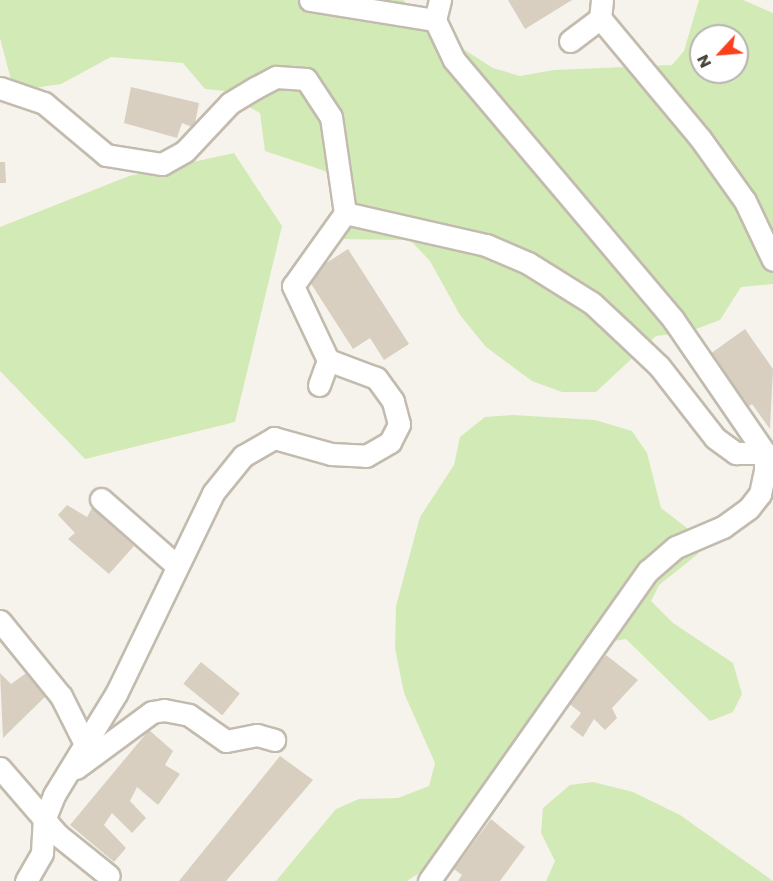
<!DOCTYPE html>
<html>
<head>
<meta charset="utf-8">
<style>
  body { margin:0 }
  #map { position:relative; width:773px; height:881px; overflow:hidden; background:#f6f3ec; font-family:Poppins,sans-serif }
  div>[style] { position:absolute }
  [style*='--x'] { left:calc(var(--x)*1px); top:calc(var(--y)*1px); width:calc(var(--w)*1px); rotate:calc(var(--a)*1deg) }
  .green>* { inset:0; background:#d2eab5 }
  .building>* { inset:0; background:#d8cfc1; transform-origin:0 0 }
  .roads { filter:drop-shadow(2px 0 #c2bbae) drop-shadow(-2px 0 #c2bbae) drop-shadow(0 2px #c2bbae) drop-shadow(0 -2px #c2bbae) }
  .minor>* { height:21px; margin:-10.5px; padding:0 10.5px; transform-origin:10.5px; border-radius:10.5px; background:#fff }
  span { translate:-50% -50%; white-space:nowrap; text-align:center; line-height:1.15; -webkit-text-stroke:4.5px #fff; paint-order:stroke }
  .north { position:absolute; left:689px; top:24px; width:60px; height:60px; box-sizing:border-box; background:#fff; border:2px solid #b7b4b0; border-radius:50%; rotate:244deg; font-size:16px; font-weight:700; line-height:24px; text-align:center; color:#4b4439 }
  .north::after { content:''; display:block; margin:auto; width:21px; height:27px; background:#fc3f1d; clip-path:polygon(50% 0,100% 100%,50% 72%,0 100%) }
</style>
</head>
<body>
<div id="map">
  <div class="green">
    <i style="clip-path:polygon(evenodd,0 0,403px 0,446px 38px,493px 68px,520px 76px,554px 70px,672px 65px,684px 51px,699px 0,743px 0,773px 13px,773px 284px,741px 287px,720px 320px,688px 332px,656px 336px,596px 392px,562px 392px,532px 381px,486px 347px,460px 315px,430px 261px,410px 240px,335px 239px,339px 190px,325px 171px,265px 151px,260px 113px,240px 102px,234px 92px,205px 89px,183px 63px,111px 57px,61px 84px,14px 91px,0 38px,0 0,701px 36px,737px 36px,737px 72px,701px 72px,701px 36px)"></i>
    <i style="clip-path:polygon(234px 153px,282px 226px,235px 422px,85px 459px,0 371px,0 227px,129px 176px)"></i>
    <i style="clip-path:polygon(513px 415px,595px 420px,632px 431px,647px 453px,661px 508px,700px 538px,698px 554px,659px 585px,651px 601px,673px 623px,733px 663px,742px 694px,733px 712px,710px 721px,626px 639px,608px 642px,422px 871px,407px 881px,276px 881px,336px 809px,359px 799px,398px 798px,429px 786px,435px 763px,404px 693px,395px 648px,396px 606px,420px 517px,454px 465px,460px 437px,485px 417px)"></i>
    <i style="clip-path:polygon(593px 782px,633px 792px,680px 815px,773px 881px,546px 881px,555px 861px,541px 833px,543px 808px,570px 785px)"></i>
  </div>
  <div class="building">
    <i style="clip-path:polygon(508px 0,572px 0,525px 29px)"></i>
    <i style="clip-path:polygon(131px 87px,199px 103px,194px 128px,182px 123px,177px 138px,124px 123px)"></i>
    <i style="clip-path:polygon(0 162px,5px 162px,6px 183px,0 183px)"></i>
    <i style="clip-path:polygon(348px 249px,409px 344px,384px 360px,370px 338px,353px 349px,306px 276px)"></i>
    <i style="clip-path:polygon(745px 329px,773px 369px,770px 429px,752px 404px,741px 412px,703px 359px)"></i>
    <i style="clip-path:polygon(67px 505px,87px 517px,92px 508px,134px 546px,109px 574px,68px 539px,75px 533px,58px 515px)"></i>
    <i style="clip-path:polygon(606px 655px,638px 680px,612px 708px,617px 718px,605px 730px,594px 719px,583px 737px,570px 727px,581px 713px,567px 702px)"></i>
    <i style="left:201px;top:662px;width:50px;height:28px;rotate:39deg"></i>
    <i style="clip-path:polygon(29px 671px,51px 691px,3px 738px,0 673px,11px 684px)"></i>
    <i style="clip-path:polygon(149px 730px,173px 751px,165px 765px,180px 774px,158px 805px,137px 787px,130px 801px,146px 818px,132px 833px,112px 813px,104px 825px,126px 848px,114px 862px,70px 825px)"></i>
    <i style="clip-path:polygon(280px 756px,313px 780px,226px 881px,179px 881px)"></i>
    <i style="clip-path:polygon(491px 819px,525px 847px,500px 881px,458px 881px,462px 875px,454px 869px)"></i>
  </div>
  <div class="roads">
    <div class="minor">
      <i style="--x:310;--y:0;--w:127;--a:9.1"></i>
      <i style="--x:602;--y:0;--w:18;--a:96"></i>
      <i style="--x:600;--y:18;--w:156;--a:50.2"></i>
      <i style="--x:700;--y:138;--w:77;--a:54.5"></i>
      <i style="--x:745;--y:201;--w:65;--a:64.6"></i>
      <i style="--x:570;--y:41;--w:38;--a:-37"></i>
      <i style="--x:0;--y:88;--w:46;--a:18.8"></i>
      <i style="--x:44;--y:103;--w:81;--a:40"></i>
      <i style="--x:106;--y:155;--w:57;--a:9.1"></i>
      <i style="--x:162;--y:164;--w:26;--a:-29"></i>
      <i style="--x:185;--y:151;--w:66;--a:-46.8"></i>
      <i style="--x:230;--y:103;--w:29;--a:-31"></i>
      <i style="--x:255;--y:88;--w:24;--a:-28"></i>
      <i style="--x:276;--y:77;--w:30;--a:4"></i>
      <i style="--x:306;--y:79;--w:45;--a:56.7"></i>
      <i style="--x:331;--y:117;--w:97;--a:81.7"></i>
      <i style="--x:345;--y:213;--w:145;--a:12.8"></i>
      <i style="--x:486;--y:245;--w:46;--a:23.2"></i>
      <i style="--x:528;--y:263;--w:75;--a:32"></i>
      <i style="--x:592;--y:303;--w:41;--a:43"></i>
      <i style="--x:622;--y:331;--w:51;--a:43.4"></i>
      <i style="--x:659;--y:366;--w:91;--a:52.1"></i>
      <i style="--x:715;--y:438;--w:26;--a:36"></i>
      <i style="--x:736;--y:453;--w:29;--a:0"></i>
      <i style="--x:319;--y:385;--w:27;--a:-70"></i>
      <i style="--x:101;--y:499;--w:101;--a:41.4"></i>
      <i style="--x:0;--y:621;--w:97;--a:50.9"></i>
      <i style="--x:61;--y:696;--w:56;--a:63.4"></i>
      <i style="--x:0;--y:768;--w:89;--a:49.1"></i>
      <i style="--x:58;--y:835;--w:65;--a:38.8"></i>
      <i style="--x:76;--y:768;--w:94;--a:-36.4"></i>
      <i style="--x:152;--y:712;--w:12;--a:-9"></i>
      <i style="--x:164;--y:710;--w:25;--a:11"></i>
      <i style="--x:189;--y:715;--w:45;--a:35.1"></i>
      <i style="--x:226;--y:741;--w:32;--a:-11"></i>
      <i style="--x:257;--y:735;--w:18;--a:16"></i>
      <i style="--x:26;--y:881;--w:32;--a:-60"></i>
      <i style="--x:42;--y:853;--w:33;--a:-87"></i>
      <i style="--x:44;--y:820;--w:27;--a:-68"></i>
      <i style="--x:54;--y:795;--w:119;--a:-58.5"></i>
      <i style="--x:116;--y:694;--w:223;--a:-64.2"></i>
      <i style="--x:213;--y:493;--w:48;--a:-51"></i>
      <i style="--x:243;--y:456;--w:36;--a:-30"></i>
      <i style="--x:274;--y:438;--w:59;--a:15.7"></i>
      <i style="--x:331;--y:454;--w:35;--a:3"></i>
      <i style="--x:366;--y:456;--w:28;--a:-30"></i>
      <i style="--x:390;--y:442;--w:20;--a:-63"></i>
      <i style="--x:399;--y:424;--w:24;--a:-105"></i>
      <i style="--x:393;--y:401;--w:29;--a:-126"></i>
      <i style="--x:376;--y:378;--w:51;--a:-159.4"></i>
      <i style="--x:328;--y:360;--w:82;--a:-115.3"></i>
      <i style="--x:293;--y:286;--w:90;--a:-54.5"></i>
      <i style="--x:429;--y:881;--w:380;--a:-54.8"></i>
      <i style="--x:648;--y:571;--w:37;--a:-41"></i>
      <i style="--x:676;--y:547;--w:51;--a:-23.1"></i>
      <i style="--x:723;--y:527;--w:32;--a:-36"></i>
      <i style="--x:749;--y:508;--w:18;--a:-52"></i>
      <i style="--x:760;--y:494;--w:24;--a:-78"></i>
      <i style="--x:765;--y:471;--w:18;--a:-90"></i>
      <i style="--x:765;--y:453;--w:163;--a:-124.5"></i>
      <i style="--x:673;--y:319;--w:339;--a:-130.2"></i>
      <i style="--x:454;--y:60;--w:44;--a:-115.4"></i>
      <i style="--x:435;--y:20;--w:21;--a:-76"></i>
    </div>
  </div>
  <div class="north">N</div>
</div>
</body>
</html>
